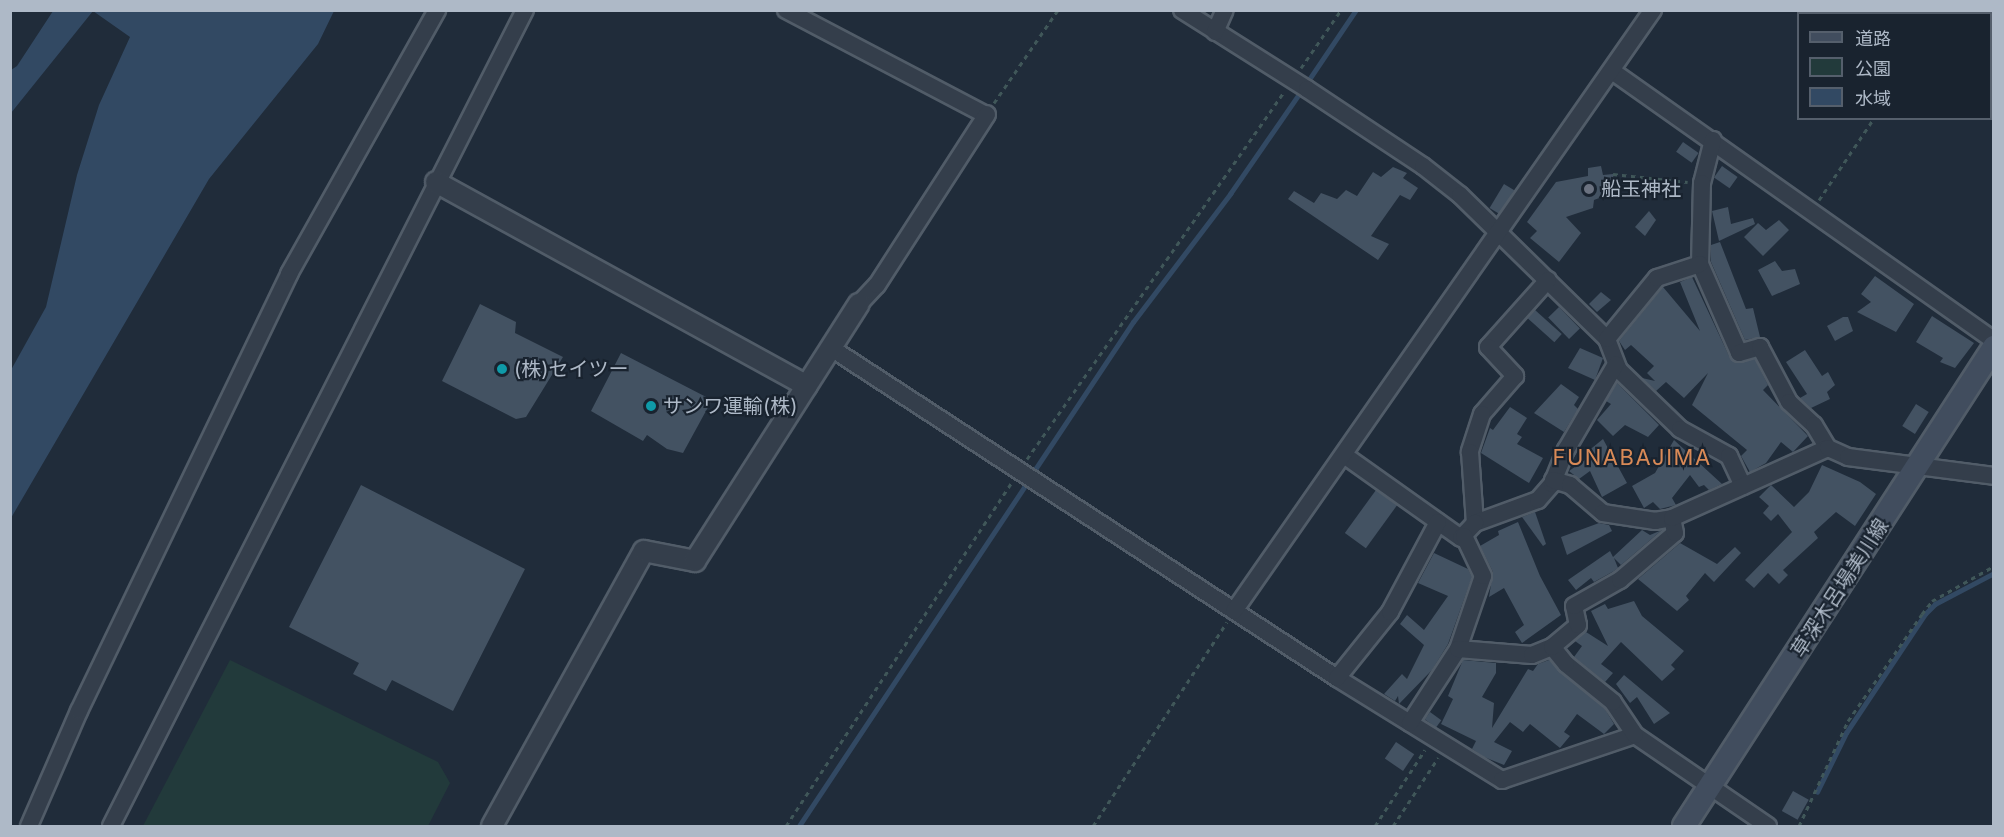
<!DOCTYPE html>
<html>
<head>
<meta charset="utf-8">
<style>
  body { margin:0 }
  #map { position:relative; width:2004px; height:837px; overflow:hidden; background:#202c3a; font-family:Inter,"Noto Sans JP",sans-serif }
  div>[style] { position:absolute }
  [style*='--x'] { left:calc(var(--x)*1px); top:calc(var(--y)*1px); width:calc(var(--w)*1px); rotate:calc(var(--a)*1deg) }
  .green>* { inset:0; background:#223a3b }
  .water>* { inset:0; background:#324963 }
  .stream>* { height:4.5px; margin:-2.25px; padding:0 2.25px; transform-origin:2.25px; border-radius:2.25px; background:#324963 }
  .building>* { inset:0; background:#435262; transform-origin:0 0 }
  .path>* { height:3px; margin-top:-1.5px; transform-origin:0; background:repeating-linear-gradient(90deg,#405759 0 4.5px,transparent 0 9px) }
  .roads { filter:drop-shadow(2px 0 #515c68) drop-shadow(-2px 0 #515c68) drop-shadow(0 2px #515c68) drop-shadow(0 -2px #515c68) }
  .minor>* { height:16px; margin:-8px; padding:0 8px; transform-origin:8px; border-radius:8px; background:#343e4b }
  .tertiary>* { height:20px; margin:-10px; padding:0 10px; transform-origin:10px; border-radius:10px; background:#343e4b }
  .secondary>* { height:22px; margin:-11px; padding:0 11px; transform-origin:11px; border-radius:11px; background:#414d5e }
  .dots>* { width:16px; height:16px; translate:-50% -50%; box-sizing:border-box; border:3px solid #19232f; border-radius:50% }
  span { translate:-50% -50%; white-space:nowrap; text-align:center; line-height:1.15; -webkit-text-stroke:4.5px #19232f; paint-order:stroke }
  .poi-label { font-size:20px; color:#aeb9c7 }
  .left { translate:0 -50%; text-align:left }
  .street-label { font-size:20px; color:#aeb9c7 }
  .quarter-label { font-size:22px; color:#d98a57; letter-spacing:1.5px }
  .frame { position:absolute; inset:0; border:12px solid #aeb9c7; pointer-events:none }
  .legend { position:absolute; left:1797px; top:12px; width:195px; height:108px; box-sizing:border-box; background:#19232f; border:2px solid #555f6c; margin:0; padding:8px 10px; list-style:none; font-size:18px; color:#aeb9c7 }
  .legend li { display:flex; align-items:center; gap:12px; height:30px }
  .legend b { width:30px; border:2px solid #555f6c }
</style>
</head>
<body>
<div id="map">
  <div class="green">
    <i style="clip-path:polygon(230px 660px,438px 762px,450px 783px,428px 826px,143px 826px)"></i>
  </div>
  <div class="water">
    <i style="clip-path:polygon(53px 11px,334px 11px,318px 44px,209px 179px,11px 518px,11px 370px,46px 307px,77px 175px,99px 105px,130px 37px,93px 11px,11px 113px,11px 70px,17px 66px)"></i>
  </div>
  <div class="stream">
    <i style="--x:1306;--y:84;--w:89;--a:-56"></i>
    <i style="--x:1032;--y:474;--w:182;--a:-56.4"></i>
    <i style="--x:1133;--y:322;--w:161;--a:-52.8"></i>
    <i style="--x:1230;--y:194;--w:125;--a:-55.4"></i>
    <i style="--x:1817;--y:792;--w:66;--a:-63.8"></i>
    <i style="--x:1846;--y:733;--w:143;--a:-56.4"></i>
    <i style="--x:1925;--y:614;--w:14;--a:-45"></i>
    <i style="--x:1935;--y:604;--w:67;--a:-27.7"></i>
    <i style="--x:799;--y:826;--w:414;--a:-56.4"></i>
  </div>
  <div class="building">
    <i style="left:1683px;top:142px;width:19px;height:12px;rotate:35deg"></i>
    <i style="clip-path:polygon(1601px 166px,1603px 175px,1613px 174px,1614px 184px,1607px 195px,1594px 200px,1593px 208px,1566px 217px,1581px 233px,1559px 262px,1530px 238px,1537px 231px,1527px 222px,1556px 182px,1588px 176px,1588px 168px)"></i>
    <i style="left:1722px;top:166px;width:19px;height:14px;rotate:35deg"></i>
    <i style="clip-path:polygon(1393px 167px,1407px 173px,1403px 178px,1418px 188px,1410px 200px,1400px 195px,1371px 236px,1389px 244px,1378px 260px,1288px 199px,1294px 191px,1314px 203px,1321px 193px,1337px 199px,1346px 190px,1357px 196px,1373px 172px,1381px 177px)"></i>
    <i style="left:1504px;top:184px;width:12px;height:28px;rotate:31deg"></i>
    <i style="clip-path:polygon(1728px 207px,1731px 224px,1753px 218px,1755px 224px,1719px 241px,1712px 211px)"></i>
    <i style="clip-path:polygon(1649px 211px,1656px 220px,1645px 236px,1635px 227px)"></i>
    <i style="clip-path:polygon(1779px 220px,1789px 230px,1763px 256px,1744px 237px,1758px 223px,1766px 230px)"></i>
    <i style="clip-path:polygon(1720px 242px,1746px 309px,1753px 308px,1760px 337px,1745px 340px,1711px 262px,1711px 245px)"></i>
    <i style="clip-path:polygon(1775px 261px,1782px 271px,1795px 269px,1800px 284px,1772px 296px,1758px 270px)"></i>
    <i style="clip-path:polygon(1875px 276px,1914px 304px,1896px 332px,1857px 312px,1871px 302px,1861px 294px)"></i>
    <i style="clip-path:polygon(1692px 277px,1730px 358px,1737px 363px,1755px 359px,1768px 385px,1763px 390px,1808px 436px,1793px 452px,1781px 442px,1766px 463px,1750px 472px,1741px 456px,1747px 450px,1692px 405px,1708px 373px,1684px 398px,1666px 382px,1656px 391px,1642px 378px,1655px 381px,1647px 373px,1654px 366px,1631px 345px,1625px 350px,1619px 341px,1663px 287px,1700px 331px,1680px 282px)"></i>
    <i style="clip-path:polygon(1601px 292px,1611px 300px,1597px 312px,1589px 304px)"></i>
    <i style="clip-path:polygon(480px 304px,516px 322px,515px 333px,563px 357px,526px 417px,516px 419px,442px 381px)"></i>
    <i style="left:1559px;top:307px;width:30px;height:15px;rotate:46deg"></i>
    <i style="left:1535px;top:310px;width:36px;height:11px;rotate:42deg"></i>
    <i style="clip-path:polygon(1932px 316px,1974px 343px,1955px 368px,1940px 362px,1943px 358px,1916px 342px)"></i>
    <i style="clip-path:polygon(1843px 317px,1848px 317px,1853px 331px,1835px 341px,1827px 326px)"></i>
    <i style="clip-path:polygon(1580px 348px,1603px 358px,1595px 380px,1568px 368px)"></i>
    <i style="clip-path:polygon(1805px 350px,1822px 376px,1828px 372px,1835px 385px,1827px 392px,1830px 399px,1811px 408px,1800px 398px,1807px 394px,1786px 362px)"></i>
    <i style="clip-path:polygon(621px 353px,712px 400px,683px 453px,667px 449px,647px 435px,643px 441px,591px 411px)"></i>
    <i style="clip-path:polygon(1617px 383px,1659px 425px,1648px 437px,1625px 425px,1613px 436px,1597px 420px,1611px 404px,1606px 401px)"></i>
    <i style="clip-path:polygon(1561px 384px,1579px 397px,1574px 405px,1578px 409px,1564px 432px,1534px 413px)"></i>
    <i style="left:1916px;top:404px;width:15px;height:26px;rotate:32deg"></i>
    <i style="clip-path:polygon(1510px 407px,1527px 418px,1517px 434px,1522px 437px,1517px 444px,1543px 458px,1529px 483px,1481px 453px,1490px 428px,1493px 430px)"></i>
    <i style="clip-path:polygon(1603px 439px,1627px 483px,1602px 497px,1590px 471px,1579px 479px,1569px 471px,1589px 457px,1587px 452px)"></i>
    <i style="clip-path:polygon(1674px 440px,1722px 484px,1709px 490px,1704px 485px,1699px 487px,1690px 475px,1672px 498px,1676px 505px,1660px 509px,1653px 502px,1644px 508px,1632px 486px,1655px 473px)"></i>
    <i style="clip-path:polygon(1822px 465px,1860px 482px,1876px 494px,1855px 526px,1836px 512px,1814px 532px,1818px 538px,1783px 570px,1788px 575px,1779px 584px,1768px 573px,1754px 588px,1745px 580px,1792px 532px,1778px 514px,1771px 521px,1763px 513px,1769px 506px,1759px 497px,1771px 485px,1794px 507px,1809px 492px)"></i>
    <i style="clip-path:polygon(361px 485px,525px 569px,453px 711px,392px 680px,386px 691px,353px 674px,359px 663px,289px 627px)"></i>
    <i style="left:1376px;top:490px;width:26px;height:53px;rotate:36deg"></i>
    <i style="clip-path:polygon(1535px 512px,1546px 544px,1543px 546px,1522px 517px)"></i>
    <i style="clip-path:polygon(1518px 522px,1540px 576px,1561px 615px,1522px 643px,1515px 632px,1524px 625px,1504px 588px,1489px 597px,1493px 572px,1480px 546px,1499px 535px,1498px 531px)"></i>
    <i style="clip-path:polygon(1599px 523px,1609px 525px,1612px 531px,1567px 555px,1561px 537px)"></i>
    <i style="clip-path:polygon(1642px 530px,1650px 535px,1662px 530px,1621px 565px,1614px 558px,1618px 568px,1614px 571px,1594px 582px,1591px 578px,1576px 590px,1568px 580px,1610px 551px,1613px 557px)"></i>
    <i style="clip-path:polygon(1680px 543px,1717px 564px,1735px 547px,1741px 553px,1714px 582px,1705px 573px,1686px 596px,1689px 600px,1677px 611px,1638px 579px)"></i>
    <i style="clip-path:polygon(1434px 553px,1468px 569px,1472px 577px,1448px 644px,1432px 670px,1399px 704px,1398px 696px,1395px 701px,1384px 694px,1402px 674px,1407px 679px,1424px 645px,1400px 624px,1407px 615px,1424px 630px,1448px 596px,1418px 583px)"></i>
    <i style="clip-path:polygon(1634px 601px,1642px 616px,1684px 651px,1671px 665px,1675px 669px,1662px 681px,1621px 642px,1601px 664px,1613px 673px,1605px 682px,1574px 657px,1582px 646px,1575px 641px,1586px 632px,1608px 646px,1591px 611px,1605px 604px,1608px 609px)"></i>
    <i style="clip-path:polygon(1463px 660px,1496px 663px,1496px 673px,1482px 697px,1494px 703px,1492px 728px,1528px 669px,1533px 671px,1538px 664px,1549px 660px,1605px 709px,1614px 724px,1604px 734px,1577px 714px,1564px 732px,1570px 736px,1560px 748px,1530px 724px,1523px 732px,1510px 722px,1494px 742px,1512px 751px,1504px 765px,1484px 757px,1472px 749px,1476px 741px,1441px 724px,1453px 699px,1448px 696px)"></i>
    <i style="clip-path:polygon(1624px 675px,1642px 690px,1670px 713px,1654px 724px,1637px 697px,1630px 703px,1616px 684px)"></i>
    <i style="left:1430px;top:712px;width:14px;height:9px;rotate:36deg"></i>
    <i style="left:1396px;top:742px;width:22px;height:20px;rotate:34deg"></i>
    <i style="left:1793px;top:791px;width:18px;height:23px;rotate:29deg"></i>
  </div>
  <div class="path">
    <i style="--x:1945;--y:14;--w:4;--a:-63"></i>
    <i style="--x:1301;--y:68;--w:70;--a:-55.4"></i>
    <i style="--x:994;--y:103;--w:113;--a:-55.5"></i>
    <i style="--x:1613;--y:174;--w:75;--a:6.1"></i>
    <i style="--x:1819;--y:200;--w:99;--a:-56.1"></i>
    <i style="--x:1027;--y:459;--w:449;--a:-55"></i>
    <i style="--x:786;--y:826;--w:412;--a:-56.7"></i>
    <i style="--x:1093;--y:826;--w:244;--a:-56.7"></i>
    <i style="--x:1375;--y:826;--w:91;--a:-56.7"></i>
    <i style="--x:1393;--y:826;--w:82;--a:-56.5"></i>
    <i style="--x:1799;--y:826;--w:116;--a:-65"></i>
    <i style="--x:1848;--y:721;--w:130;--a:-55.3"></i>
    <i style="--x:1922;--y:614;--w:16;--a:-52"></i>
    <i style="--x:1932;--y:601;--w:71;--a:-29.4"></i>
  </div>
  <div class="roads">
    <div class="minor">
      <i style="--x:786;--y:10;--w:226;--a:27.7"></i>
      <i style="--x:1182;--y:10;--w:148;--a:32.3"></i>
      <i style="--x:1307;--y:89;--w:139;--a:33.6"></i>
      <i style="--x:1423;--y:166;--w:47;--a:38.1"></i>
      <i style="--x:1460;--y:195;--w:206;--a:44.4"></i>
      <i style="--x:1607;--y:339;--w:33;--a:69"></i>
      <i style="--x:1619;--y:370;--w:85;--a:44"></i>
      <i style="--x:1680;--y:429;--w:56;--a:28.9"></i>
      <i style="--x:1729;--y:456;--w:33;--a:65"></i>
      <i style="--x:1215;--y:32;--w:24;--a:-66"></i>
      <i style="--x:1612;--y:71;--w:467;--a:35.2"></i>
      <i style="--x:1713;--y:140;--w:44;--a:104.3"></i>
      <i style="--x:1702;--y:183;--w:81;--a:91.4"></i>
      <i style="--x:1700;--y:264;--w:97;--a:66.3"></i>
      <i style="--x:1739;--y:353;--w:22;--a:-16"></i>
      <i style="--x:1760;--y:347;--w:62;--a:62.2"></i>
      <i style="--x:1789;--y:402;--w:34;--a:43"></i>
      <i style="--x:1814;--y:425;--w:27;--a:59"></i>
      <i style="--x:1548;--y:280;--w:90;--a:131.8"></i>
      <i style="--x:1488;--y:347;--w:40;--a:47"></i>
      <i style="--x:1515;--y:376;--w:50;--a:131"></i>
      <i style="--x:1482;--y:414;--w:40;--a:108"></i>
      <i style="--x:1470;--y:452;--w:71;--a:86"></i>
      <i style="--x:1475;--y:523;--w:67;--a:-20.1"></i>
      <i style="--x:1538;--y:500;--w:21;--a:-49"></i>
      <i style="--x:1552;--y:484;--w:37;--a:-68"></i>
      <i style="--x:1566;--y:450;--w:99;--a:-59.8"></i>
      <i style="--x:859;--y:304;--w:26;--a:-47"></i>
      <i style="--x:877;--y:285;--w:203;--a:-57.2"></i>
      <i style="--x:1607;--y:339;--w:79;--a:-50.7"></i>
      <i style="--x:1657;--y:278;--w:45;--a:-18"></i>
      <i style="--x:831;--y:348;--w:604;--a:33.11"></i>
      <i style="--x:1337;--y:678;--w:194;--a:31.7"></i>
      <i style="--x:1502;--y:780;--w:140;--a:-18.7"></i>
      <i style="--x:1344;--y:455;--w:143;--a:35.4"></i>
      <i style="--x:1461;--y:538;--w:21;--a:-47"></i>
      <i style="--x:1553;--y:480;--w:18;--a:16"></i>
      <i style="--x:1570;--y:485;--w:43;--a:40.3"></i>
      <i style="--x:1603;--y:513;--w:53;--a:8.7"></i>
      <i style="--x:1655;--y:521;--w:17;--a:-10"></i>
      <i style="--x:1234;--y:611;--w:733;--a:-55.12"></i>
      <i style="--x:1458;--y:649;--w:77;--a:-71.1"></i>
      <i style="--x:1483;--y:576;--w:44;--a:-115.4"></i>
      <i style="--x:1337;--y:678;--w:85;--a:-51.2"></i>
      <i style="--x:1390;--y:612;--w:102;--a:-61.9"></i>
      <i style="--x:1410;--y:723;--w:88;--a:-57"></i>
      <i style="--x:1458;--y:649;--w:74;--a:4.6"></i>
      <i style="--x:1532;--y:655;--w:22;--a:-22"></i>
      <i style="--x:29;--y:826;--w:125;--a:-66.5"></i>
      <i style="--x:79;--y:711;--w:485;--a:-64.3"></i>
      <i style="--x:289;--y:274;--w:303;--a:-60.7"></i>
      <i style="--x:111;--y:826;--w:915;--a:-63.1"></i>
      <i style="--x:1768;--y:826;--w:161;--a:-145.6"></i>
      <i style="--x:1635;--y:735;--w:40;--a:-124"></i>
      <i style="--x:1613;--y:702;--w:60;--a:-141"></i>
      <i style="--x:1566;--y:664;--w:22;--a:-129"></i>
      <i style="--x:1552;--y:647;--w:34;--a:-40"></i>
      <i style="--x:1578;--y:625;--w:19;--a:-102"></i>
      <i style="--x:1574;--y:606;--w:53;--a:-29.5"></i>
      <i style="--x:1620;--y:580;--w:72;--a:-40.5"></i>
      <i style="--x:1675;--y:533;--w:15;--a:-101"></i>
      <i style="--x:1672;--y:518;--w:171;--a:-24.2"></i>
      <i style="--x:1828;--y:448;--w:22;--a:24"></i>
      <i style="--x:1848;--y:457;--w:147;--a:7.4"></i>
    </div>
    <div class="tertiary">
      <i style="--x:436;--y:182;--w:423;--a:28.8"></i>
      <i style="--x:492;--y:826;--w:314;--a:-61.1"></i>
      <i style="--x:644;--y:551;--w:52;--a:11.1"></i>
      <i style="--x:695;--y:561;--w:305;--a:-57.5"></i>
    </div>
    <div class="secondary">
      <i style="--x:1684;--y:826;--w:571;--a:-57.09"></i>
    </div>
  </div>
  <div class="dots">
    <i style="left:1589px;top:189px;background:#6b7280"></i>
    <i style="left:502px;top:369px;background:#0f9aa8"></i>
    <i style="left:651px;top:406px;background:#0f9aa8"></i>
  </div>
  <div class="poi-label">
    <span class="left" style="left:1601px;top:189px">船玉神社</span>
    <span class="left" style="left:514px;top:369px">(株)セイツー</span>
    <span class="left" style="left:663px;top:406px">サンワ運輸(株)</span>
  </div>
  <div class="street-label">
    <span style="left:1840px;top:588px;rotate:-57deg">草深木呂場美川線</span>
  </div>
  <div class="quarter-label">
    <span style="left:1632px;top:458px">FUNABAJIMA</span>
  </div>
  <div class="frame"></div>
  <ul class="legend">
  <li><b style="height:8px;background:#414d5e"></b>道路</li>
  <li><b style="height:16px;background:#223a3b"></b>公園</li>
  <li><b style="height:16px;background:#324963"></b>水域</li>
  </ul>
</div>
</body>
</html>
